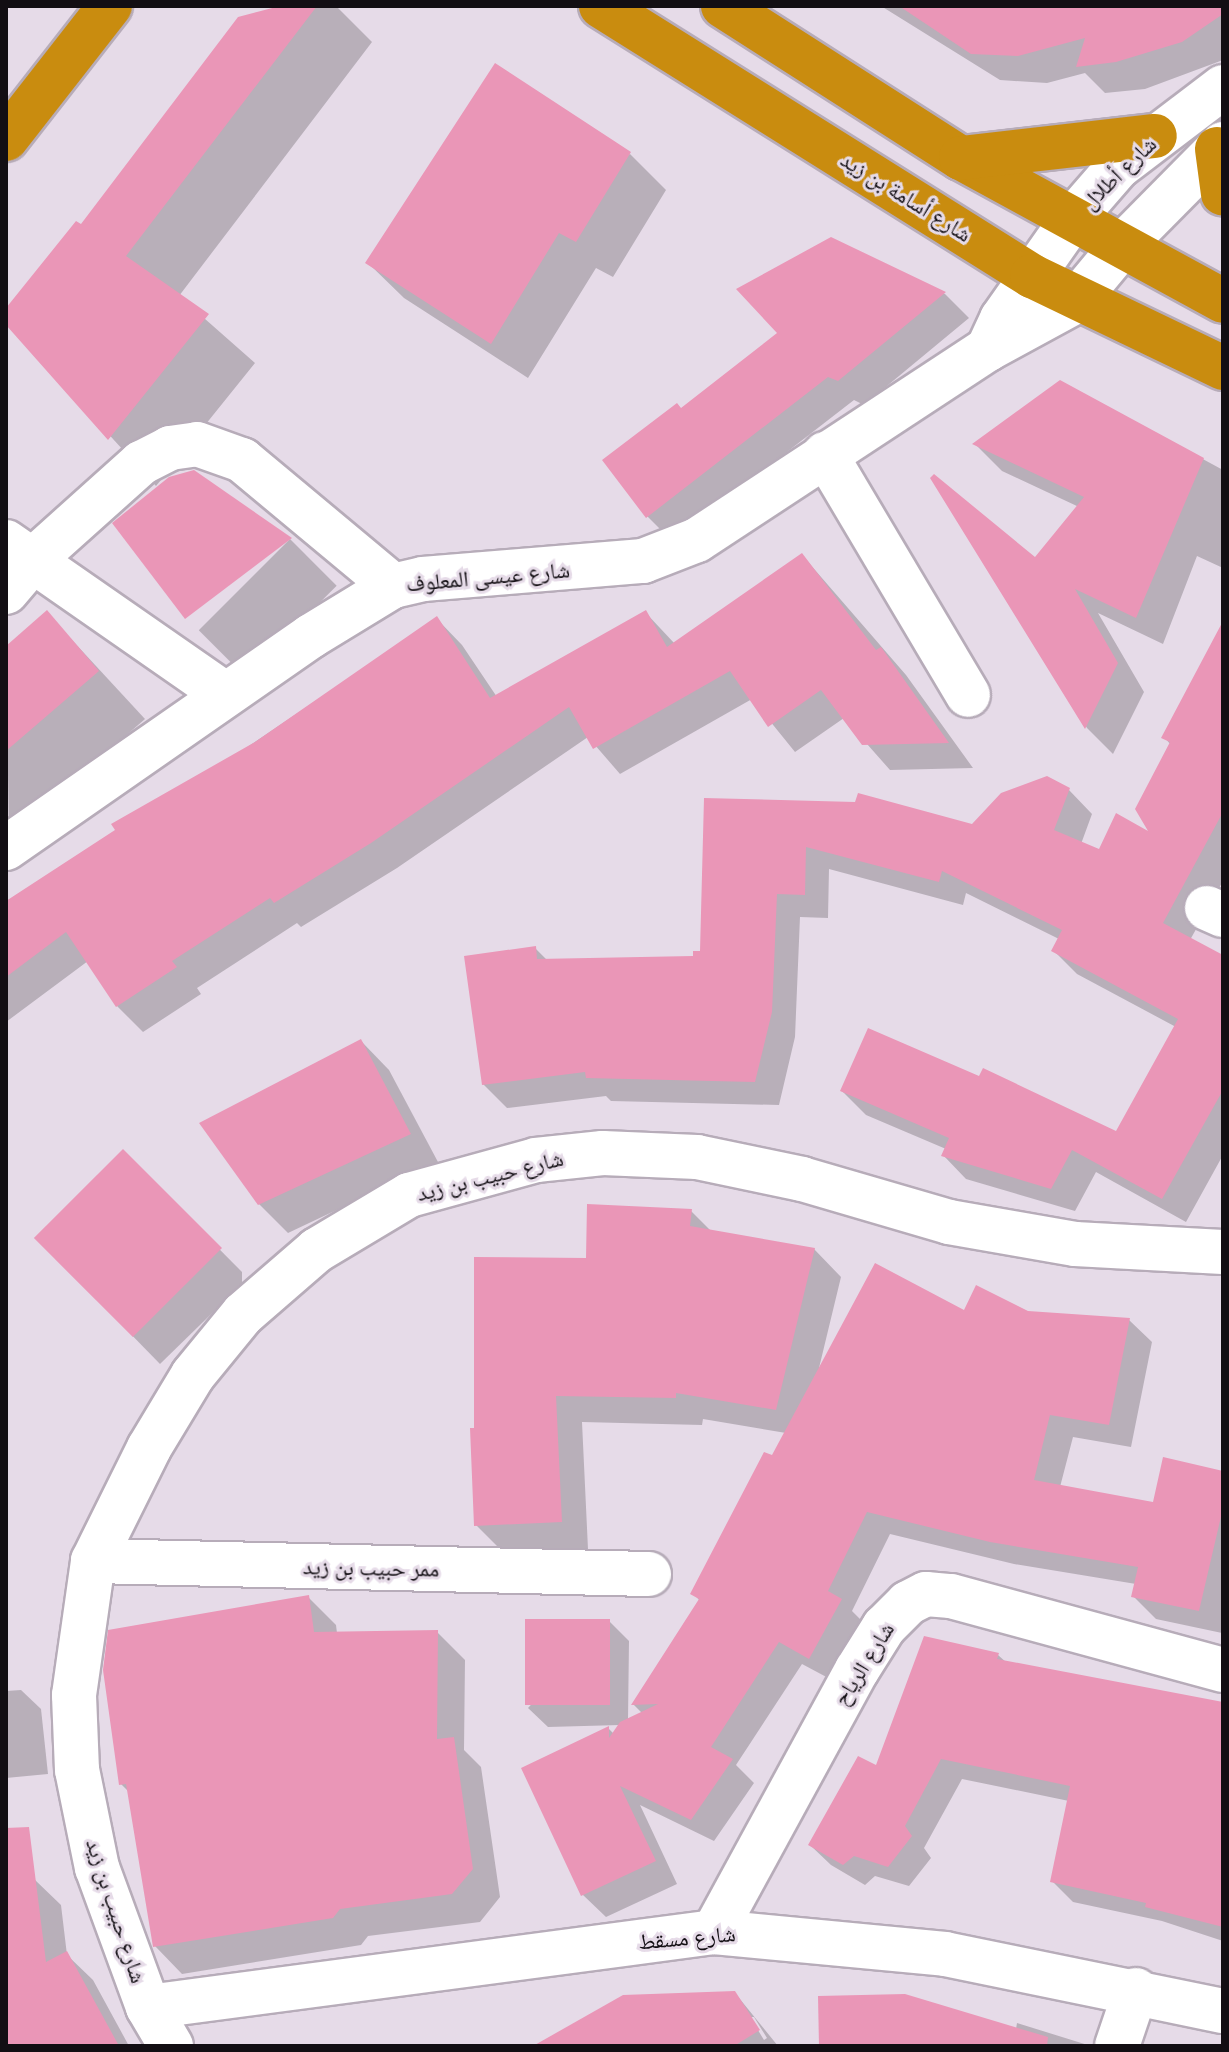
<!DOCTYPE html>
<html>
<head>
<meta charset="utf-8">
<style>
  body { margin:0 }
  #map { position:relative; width:1229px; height:2052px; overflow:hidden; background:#e6dbe8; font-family:Raleway,"Noto Naskh Arabic",sans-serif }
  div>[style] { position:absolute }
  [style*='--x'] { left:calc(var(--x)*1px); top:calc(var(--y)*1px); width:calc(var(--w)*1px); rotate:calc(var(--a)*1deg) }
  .shadow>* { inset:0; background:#0003; transform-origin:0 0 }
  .building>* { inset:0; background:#ea96b7; transform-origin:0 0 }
  .roads { filter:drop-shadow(2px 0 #b7acb9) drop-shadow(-2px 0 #b7acb9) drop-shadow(0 2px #b7acb9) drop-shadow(0 -2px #b7acb9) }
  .minor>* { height:44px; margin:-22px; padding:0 22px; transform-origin:22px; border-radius:22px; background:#fff }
  .highway>* { height:44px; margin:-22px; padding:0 22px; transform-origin:22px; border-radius:22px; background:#c98c0f }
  span { translate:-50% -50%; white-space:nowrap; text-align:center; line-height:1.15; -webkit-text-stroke:6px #e6dbe8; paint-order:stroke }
  .street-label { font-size:22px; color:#120e13 }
  .frame { position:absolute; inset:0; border:8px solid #120e13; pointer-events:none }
</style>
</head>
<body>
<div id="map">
  <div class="shadow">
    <i style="clip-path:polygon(288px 6px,336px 6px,372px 42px,179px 296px,255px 363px,156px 486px,6px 322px,6px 311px)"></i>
    <i style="clip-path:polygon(881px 6px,1223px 6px,1223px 60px,1145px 89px,1105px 93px,1085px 73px,1047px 83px,1000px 80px)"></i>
    <i style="clip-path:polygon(630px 154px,666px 190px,613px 277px,596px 268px,528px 378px,404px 298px,367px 262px)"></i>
    <i style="clip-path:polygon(831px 240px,945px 294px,969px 318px,864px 405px,854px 400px,672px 541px,647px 516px,681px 411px,780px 333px)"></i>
    <i style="clip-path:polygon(1061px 382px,1223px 470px,1223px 568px,1197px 556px,1163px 644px,1098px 613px,1144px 692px,1113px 754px,1087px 728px,932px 479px,1035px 559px,1079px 507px,1002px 471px,975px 444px)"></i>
    <i style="left:290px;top:539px;width:66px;height:129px;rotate:45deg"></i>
    <i style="clip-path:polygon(802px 555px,906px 675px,973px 768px,890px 770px,844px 718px,795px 752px,752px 699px,620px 774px,588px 737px,397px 868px,301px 927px,297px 923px,197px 988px,201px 994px,143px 1032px,117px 1006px,88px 961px,6px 1022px,6px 910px,437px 619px,462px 645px,497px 697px,645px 612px,675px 644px)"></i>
    <i style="clip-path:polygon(47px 613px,145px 719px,9px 837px,6px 648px)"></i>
    <i style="clip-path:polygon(1223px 625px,1223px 881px,1190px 940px,1223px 957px,1223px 1155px,1186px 1222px,1096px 1172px,1075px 1211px,966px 1179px,943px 1155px,946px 1149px,866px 1115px,842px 1091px,1117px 1133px,1176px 1027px,1077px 974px,1053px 950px,1059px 939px,966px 893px,963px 905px,829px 869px,828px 918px,800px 917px,795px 1037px,779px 1105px,611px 1101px,606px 1096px,507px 1108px,483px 1084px,535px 948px,548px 961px,695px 958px,702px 953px,706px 800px,973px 827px,1069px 790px,1092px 814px,1081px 844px,1100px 852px,1154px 836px,1171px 745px,1164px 737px)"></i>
    <i style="clip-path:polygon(361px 1041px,389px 1070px,438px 1162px,288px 1233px,259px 1204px)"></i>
    <i style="clip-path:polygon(123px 1152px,242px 1272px,242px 1284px,160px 1364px,36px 1237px)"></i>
    <i style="clip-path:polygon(691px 1211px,712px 1232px,814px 1249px,841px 1277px,819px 1368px,964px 1313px,1129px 1320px,1152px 1342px,1131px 1447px,1073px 1437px,1060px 1487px,1154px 1504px,1223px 1473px,1223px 1627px,1222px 1633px,1156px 1619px,1133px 1596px,1136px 1584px,1014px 1564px,890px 1534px,852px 1611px,864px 1623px,832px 1680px,802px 1664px,736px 1765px,754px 1783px,714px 1841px,640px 1805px,677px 1884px,606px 1917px,583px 1895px,609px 1729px,614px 1734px,620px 1725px,548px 1727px,528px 1708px,609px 1621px,629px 1641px,628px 1720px,642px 1713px,633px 1704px,700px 1601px,693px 1593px,786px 1433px,703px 1419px,702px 1425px,582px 1422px,588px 1549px,503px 1552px,476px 1525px,476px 1430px,588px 1260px)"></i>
    <i style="clip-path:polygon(308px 1597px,336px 1625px,337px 1633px,437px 1632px,465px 1660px,464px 1750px,481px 1767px,500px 1897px,480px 1922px,368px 1936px,361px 1945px,182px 1974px,155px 1946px,130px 1793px,121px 1784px)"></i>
    <i style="clip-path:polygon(998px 1655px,1007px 1663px,1223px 1714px,1223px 1941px,1162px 1921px,1073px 1902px,1052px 1881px,1069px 1801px,962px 1779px,924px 1848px,931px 1858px,909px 1886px,875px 1876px,865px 1885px,831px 1865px,810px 1845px,878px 1768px)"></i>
    <i style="clip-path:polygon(21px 1690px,41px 1709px,48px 1774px,6px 1778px,6px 1691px)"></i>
    <i style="clip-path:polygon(34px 1879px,61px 1905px,67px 1955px,93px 1980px,129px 2046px,6px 2046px,6px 1882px)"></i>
    <i style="clip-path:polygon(evenodd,735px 1993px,778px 2046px,549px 2046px,735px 1993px,750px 2017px,754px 2017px,767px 2038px,764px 2040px,750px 2017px)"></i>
    <i style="clip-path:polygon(1017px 2023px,1091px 2046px,821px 2046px,1016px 2029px)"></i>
  </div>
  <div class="building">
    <i style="clip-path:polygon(280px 6px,317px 6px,126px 256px,209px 314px,108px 440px,6px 325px,6px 308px,76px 221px,81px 224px,238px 17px)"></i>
    <i style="clip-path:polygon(899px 6px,1223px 6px,1223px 14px,1182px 42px,1116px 62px,1076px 67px,1085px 38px,1018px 56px,971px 54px)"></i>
    <i style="clip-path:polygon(495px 63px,631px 152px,576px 242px,559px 233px,491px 344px,365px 263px)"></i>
    <i style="clip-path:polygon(831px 237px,946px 292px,838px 381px,828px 377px,646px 518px,602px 460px,677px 403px,681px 408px,777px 333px,736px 289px)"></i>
    <i style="clip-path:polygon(1060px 380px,1204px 458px,1136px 618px,1075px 589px,1118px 663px,1085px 729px,930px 478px,934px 474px,1035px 557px,1084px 497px,972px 444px)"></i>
    <i style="clip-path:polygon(194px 470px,292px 538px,185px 619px,112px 523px,169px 477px)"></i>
    <i style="clip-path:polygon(802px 553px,876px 650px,881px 647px,949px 743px,862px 745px,821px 690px,768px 727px,730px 671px,593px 749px,569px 707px,371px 843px,274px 903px,270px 898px,172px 961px,177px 967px,116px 1007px,66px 932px,6px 977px,6px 901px,115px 830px,111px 824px,255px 742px,437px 616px,490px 698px,646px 610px,667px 647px)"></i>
    <i style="clip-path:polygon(47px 610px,99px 671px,6px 751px,6px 646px)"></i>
    <i style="clip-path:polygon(1223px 621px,1223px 812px,1163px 923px,1223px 955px,1223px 1090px,1162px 1199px,1072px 1150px,1051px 1189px,941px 1156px,949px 1138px,840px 1091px,868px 1028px,979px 1076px,983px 1068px,1116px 1131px,1178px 1019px,1051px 951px,1062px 930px,942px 871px,939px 882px,806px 847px,805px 895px,777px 894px,772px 1012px,755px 1082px,586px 1078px,585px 1072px,482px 1085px,464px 956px,536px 946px,537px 959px,693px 956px,693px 951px,700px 951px,704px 798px,855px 802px,858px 793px,972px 824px,1001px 793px,1047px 776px,1070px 788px,1054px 830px,1099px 849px,1116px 813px,1148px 831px,1135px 809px,1170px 742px,1161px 738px)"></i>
    <i style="clip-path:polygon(361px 1039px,411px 1134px,258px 1205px,199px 1123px)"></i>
    <i style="left:123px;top:1149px;width:140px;height:126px;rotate:45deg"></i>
    <i style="clip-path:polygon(587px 1204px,692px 1209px,690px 1226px,815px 1248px,776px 1410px,676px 1393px,676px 1398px,556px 1396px,562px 1522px,474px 1526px,470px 1428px,474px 1428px,474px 1257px,586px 1258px)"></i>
    <i style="clip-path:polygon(875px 1263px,964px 1310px,976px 1285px,1028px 1311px,1130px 1318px,1109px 1425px,1050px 1415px,1034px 1480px,1153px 1502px,1163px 1457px,1223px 1471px,1223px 1508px,1199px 1611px,1131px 1597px,1138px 1567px,990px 1542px,867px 1512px,828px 1591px,842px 1599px,809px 1659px,779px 1642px,711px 1747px,733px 1759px,691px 1820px,620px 1786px,656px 1861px,581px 1896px,521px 1768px,609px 1726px,609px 1738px,620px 1722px,658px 1704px,631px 1705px,699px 1599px,690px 1594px,764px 1452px,772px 1455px)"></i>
    <i style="clip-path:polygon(309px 1595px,314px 1632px,438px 1630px,437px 1739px,454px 1737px,473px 1869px,452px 1894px,340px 1909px,333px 1918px,153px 1947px,126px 1784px,119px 1785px,103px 1670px,108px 1630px)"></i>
    <i style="left:610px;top:1619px;width:86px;height:85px;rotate:90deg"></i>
    <i style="clip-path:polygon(924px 1636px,999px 1653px,997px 1659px,1223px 1702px,1223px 1927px,1145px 1907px,1146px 1903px,1050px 1882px,1070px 1786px,941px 1759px,905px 1826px,912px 1836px,888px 1867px,854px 1856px,843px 1865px,808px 1845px,858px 1756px,876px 1765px)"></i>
    <i style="clip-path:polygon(29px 1827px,46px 1962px,67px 1951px,119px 2046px,6px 2046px,6px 1828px)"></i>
    <i style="clip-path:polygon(735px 1991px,760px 2030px,734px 2046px,533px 2046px,623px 1995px)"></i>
    <i style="clip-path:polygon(905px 1994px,1048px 2037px,1047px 2046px,819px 2046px,818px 1996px)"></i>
  </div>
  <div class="roads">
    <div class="minor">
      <i style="--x:988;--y:349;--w:33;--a:-65"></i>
      <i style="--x:1002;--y:319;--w:120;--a:-54.9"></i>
      <i style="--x:1071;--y:221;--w:72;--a:-49"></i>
      <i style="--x:1118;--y:167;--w:132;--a:-37.3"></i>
      <i style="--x:825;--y:454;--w:280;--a:59.3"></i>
      <i style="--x:6;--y:542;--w:267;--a:34.8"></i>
      <i style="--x:6;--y:592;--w:43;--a:-49.7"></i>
      <i style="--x:34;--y:559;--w:144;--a:-41.9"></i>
      <i style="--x:141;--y:463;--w:33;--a:-27"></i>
      <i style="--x:170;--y:448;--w:27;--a:-8"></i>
      <i style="--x:197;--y:444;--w:48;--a:19.6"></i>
      <i style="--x:242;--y:460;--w:197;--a:39.8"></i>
      <i style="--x:6;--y:848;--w:371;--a:-34.8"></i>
      <i style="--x:311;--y:636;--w:96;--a:-31.4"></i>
      <i style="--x:393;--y:586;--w:31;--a:-13"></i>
      <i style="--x:423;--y:579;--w:221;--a:-4.7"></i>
      <i style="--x:643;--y:561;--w:58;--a:-21.3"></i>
      <i style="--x:697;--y:540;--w:348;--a:-33.3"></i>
      <i style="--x:988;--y:349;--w:100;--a:-28.6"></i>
      <i style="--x:1076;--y:301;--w:70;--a:-50.2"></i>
      <i style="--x:1121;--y:247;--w:145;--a:-45.3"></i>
      <i style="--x:1207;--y:908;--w:17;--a:24"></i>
      <i style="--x:93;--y:1561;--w:556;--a:1.34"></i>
      <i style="--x:714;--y:1932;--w:298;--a:-61.4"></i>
      <i style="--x:857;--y:1670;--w:51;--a:-57.9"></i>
      <i style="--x:884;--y:1627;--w:34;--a:-45"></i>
      <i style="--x:908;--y:1603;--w:20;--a:-27"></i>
      <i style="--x:926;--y:1594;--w:25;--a:5"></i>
      <i style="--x:951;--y:1596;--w:282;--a:15.2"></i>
      <i style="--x:148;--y:2007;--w:571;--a:-7.55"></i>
      <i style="--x:714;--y:1932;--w:232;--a:5.4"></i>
      <i style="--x:945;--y:1954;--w:284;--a:11.6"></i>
      <i style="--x:171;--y:2046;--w:45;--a:-120.5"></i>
      <i style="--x:148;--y:2007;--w:148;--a:-110.1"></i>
      <i style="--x:97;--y:1868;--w:100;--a:-101.5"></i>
      <i style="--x:77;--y:1770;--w:75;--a:-92.3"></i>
      <i style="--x:74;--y:1695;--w:135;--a:-81.9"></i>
      <i style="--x:93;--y:1561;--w:126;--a:-63.6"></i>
      <i style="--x:149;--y:1448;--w:85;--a:-58.9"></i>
      <i style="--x:193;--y:1375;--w:79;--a:-50.7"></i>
      <i style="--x:243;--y:1314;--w:98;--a:-40.9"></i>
      <i style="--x:317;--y:1250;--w:107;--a:-30.9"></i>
      <i style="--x:409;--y:1195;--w:132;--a:-15.4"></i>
      <i style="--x:536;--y:1160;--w:67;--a:-6"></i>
      <i style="--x:603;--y:1153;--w:94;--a:2.4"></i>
      <i style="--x:697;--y:1157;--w:107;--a:11.8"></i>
      <i style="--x:802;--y:1179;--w:153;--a:16.3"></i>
      <i style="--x:949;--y:1222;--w:128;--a:9.9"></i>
      <i style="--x:1075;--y:1244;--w:148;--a:3.1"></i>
      <i style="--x:1117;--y:2046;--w:59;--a:-71.3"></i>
    </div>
    <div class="highway">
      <i style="--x:601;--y:6;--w:509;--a:32.07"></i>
      <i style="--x:1032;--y:276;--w:212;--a:25.7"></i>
      <i style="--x:723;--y:6;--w:282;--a:32.6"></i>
      <i style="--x:961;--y:158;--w:298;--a:28.6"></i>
      <i style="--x:6;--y:139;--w:169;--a:-52"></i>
      <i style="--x:1217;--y:149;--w:45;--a:82.4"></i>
      <i style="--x:961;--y:158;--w:195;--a:-6.5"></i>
    </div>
  </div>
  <div class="street-label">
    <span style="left:1119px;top:173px;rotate:-44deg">شارع أطلال</span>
    <span style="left:906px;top:197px;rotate:32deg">شارع أسامة بن زيد</span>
    <span style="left:488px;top:577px;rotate:-5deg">شارع عيسى المعلوف</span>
    <span style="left:490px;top:1176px;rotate:-14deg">شارع حبيب بن زيد</span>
    <span style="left:371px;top:1568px;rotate:1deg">ممر حبيب بن زيد</span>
    <span style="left:864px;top:1664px;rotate:-58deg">شارع الرياح</span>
    <span style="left:116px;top:1911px;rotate:72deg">شارع حبيب بن زيد</span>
    <span style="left:687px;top:1938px;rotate:-5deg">شارع مسقط</span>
  </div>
  <div class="frame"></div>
</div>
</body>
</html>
